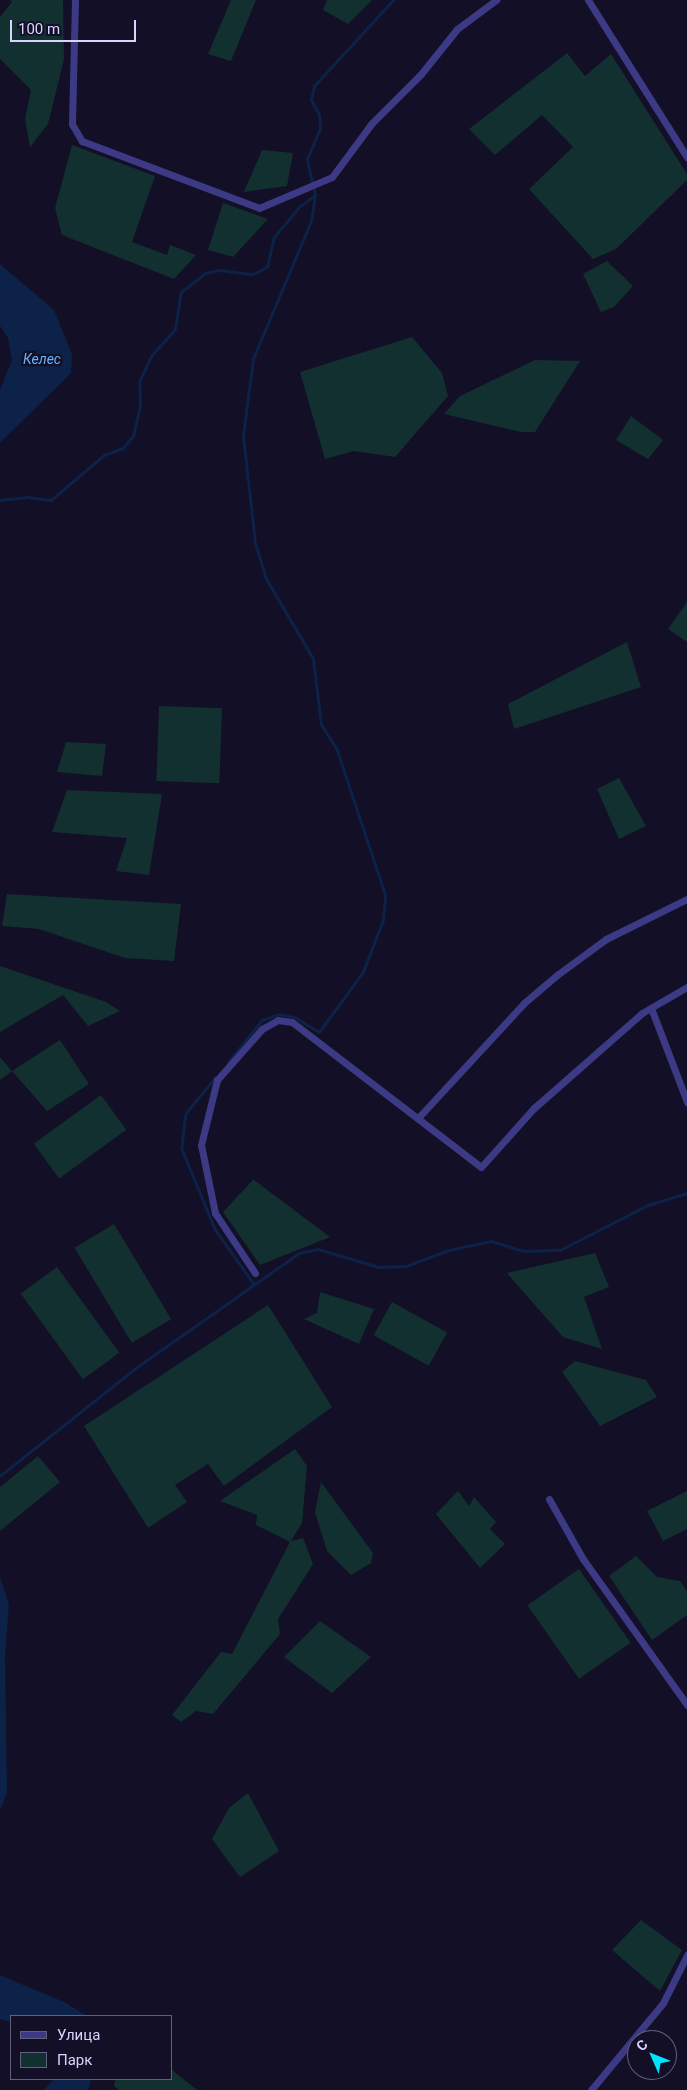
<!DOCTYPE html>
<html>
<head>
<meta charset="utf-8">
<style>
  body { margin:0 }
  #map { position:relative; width:687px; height:2090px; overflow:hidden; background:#130f26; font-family:Roboto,sans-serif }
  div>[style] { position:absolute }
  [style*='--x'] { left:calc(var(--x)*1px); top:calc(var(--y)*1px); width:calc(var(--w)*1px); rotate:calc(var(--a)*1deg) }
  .green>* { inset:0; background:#12302f; transform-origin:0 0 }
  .water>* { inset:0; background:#0c2248 }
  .stream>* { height:2.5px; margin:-1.25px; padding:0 1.25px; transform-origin:1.25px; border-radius:1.25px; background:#0c2248 }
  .street>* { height:7px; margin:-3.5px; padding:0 3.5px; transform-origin:3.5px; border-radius:3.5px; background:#3d3a85 }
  span { translate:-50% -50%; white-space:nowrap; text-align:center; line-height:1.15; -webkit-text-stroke:4.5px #130f26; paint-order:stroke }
  .water-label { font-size:14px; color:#62b6ff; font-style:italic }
  .legend { position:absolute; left:10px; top:2015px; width:162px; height:65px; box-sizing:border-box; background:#130f26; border:1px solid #625e7d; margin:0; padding:6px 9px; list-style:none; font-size:15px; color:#d9d4ff }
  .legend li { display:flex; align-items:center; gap:10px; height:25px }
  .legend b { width:25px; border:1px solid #625e7d }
  .north { position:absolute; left:627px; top:2030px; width:50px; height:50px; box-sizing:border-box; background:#130f26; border:1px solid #625e7d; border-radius:50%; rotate:314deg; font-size:14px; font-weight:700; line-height:20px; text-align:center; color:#d9d4ff }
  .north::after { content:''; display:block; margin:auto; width:18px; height:22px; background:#00e5ff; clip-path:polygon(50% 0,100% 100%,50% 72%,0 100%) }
  .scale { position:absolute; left:10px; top:20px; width:126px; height:22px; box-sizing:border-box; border:2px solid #d9d4ff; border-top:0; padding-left:6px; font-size:15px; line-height:18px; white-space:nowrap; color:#d9d4ff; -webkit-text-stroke:4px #130f26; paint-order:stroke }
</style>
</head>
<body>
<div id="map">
  <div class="green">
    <i style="clip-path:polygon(10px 0,63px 0,64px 59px,48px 124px,30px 147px,25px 119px,31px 90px,0 59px,0 17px,12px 2px)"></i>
    <i style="clip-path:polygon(231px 0,256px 0,231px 61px,208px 54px)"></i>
    <i style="clip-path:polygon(327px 0,372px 0,348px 24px,323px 10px)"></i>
    <i style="clip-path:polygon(567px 53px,585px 76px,611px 54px,687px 174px,687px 180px,616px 249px,593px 259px,529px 189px,573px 147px,542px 115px,495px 155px,469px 129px)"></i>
    <i style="clip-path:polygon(72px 145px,155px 176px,132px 242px,167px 255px,170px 245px,196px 255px,174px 279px,62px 235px,55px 208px)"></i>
    <i style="clip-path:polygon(262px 150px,293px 153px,287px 186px,244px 192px)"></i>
    <i style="clip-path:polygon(223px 203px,268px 219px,233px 257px,208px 250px)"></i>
    <i style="clip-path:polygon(607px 261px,633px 286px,614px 307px,601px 312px,583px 274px)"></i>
    <i style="clip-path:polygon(412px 337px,442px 373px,448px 396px,395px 457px,354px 451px,325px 459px,300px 372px)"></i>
    <i style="clip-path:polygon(535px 360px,580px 361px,535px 432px,521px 432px,444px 414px,460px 396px)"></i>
    <i style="clip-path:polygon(631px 416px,663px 440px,648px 459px,616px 440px)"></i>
    <i style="clip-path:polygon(687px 602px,687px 642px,668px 629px)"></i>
    <i style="clip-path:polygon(627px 642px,641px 687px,514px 729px,508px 704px)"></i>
    <i style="left:159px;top:706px;width:63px;height:75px;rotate:2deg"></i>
    <i style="clip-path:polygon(66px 742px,106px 744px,102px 776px,57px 772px)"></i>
    <i style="clip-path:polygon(619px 778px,646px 826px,619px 839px,597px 789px)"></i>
    <i style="clip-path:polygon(67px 790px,162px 794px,149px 875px,116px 871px,127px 838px,52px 832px)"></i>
    <i style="clip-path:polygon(7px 894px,181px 904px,174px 961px,125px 958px,39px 929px,2px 926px)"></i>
    <i style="clip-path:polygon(0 966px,106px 1002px,120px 1011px,88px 1026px,63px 995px,0 1032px)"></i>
    <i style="clip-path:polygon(60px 1040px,89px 1084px,47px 1111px,12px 1071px,0 1080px,0 1057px,12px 1071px)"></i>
    <i style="left:101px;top:1095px;width:43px;height:83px;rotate:54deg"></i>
    <i style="clip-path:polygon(253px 1180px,254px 1180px,330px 1237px,260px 1265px,223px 1212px)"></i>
    <i style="left:114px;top:1224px;width:111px;height:46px;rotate:59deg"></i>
    <i style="clip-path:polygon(595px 1253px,609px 1287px,584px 1297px,602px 1349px,563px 1337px,507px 1273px)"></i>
    <i style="left:57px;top:1267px;width:106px;height:45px;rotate:54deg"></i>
    <i style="clip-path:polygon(320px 1292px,374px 1309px,359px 1344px,304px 1319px,317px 1313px)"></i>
    <i style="left:392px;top:1302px;width:63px;height:38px;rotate:29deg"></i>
    <i style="clip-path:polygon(268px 1305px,332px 1407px,224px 1486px,208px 1464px,175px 1485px,187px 1502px,148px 1528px,84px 1426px)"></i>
    <i style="clip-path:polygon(575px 1361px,646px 1380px,657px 1397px,600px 1426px,562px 1372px)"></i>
    <i style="clip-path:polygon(295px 1449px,307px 1466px,302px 1523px,291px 1541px,303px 1538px,313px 1564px,278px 1619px,280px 1634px,213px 1714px,196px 1711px,181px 1722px,172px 1715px,221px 1652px,232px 1654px,290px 1542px,256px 1525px,257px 1515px,220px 1501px)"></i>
    <i style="clip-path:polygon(38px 1456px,60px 1482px,0 1531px,0 1487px)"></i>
    <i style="clip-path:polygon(321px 1482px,373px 1553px,371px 1563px,351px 1575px,327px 1551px,315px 1512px)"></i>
    <i style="clip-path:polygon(458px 1491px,469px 1506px,474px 1497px,496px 1522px,490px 1529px,505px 1544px,480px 1568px,436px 1514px)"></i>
    <i style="clip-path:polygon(687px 1491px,687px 1529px,663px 1541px,647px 1511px)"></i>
    <i style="clip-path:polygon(636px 1556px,657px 1577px,680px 1581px,687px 1591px,687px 1615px,652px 1640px,609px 1576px)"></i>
    <i style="left:579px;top:1569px;width:90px;height:63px;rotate:55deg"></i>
    <i style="clip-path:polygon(320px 1621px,371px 1657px,332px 1693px,284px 1657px)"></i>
    <i style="clip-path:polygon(248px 1793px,279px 1851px,240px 1877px,212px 1839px,229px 1808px)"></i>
    <i style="clip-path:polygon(641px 1920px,682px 1950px,660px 1991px,612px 1950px)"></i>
    <i style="clip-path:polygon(171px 2069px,197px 2090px,119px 2090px,114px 2086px,115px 2079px,171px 2079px)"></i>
  </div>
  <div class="water">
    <i style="clip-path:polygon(0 264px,54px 310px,72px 354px,71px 373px,0 443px,0 390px,12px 360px,8px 338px,0 326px)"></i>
    <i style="clip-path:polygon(0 1577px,9px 1604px,5px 1657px,7px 1793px,0 1810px)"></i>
    <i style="clip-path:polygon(0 1975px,64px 2002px,87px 2016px,11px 2016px,11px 2022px,0 2019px)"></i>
    <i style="clip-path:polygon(54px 2079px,91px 2079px,88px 2090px,44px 2090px)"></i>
  </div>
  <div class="stream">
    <i style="--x:0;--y:500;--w:27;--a:-6"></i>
    <i style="--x:27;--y:497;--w:24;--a:7"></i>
    <i style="--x:51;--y:500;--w:70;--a:-40.3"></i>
    <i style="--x:104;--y:455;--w:20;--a:-20"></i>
    <i style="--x:123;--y:448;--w:16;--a:-50"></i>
    <i style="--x:133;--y:436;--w:32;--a:-77"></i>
    <i style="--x:140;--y:405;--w:23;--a:-92"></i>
    <i style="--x:139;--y:382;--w:29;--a:-65"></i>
    <i style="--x:151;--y:356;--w:36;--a:-48"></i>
    <i style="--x:175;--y:329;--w:37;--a:-81"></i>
    <i style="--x:181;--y:292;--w:31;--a:-38"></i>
    <i style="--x:205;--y:273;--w:14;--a:-12"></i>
    <i style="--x:219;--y:270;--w:34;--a:7"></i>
    <i style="--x:253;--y:274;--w:16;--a:-27"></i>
    <i style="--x:267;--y:267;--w:31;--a:-77"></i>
    <i style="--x:274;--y:237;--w:39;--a:-50"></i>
    <i style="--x:299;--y:207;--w:20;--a:-37"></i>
    <i style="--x:228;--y:1062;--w:54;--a:-51"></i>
    <i style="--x:262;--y:1020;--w:18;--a:-19"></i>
    <i style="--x:279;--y:1014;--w:16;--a:11"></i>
    <i style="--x:295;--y:1017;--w:28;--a:32"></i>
    <i style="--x:319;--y:1032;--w:74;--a:-53.7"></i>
    <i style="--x:363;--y:972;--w:56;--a:-69"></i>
    <i style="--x:383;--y:920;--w:25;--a:-85"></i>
    <i style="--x:385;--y:895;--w:155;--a:-108.4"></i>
    <i style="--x:336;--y:748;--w:27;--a:-123"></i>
    <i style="--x:321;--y:725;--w:66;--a:-96.9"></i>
    <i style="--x:313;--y:659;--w:93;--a:-120.4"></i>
    <i style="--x:266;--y:579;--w:38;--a:-107"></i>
    <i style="--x:255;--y:543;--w:108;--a:-96.4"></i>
    <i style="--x:243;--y:436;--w:78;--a:-82.6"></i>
    <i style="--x:253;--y:359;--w:150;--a:-67.2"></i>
    <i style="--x:311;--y:221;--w:26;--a:-81"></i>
    <i style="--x:315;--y:195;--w:37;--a:-103"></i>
    <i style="--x:307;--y:159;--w:34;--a:-67"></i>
    <i style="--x:320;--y:128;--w:13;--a:-94"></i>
    <i style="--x:319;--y:115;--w:17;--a:-118"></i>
    <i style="--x:311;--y:100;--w:14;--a:-78"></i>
    <i style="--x:314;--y:86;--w:117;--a:-47.4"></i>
    <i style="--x:215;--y:1078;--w:46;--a:128.9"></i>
    <i style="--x:186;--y:1114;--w:35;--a:97"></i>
    <i style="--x:182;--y:1149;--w:87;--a:67.6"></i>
    <i style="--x:215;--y:1229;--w:67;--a:54.7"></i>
    <i style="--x:0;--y:1476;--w:175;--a:-38.5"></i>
    <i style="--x:137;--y:1367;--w:198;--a:-35.1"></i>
    <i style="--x:299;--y:1253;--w:19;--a:-12"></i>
    <i style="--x:318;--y:1249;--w:64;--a:16.4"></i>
    <i style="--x:379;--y:1267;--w:27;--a:-2"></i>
    <i style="--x:406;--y:1266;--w:46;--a:-20.4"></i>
    <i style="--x:449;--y:1250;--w:43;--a:-12.1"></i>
    <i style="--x:491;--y:1241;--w:34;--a:17"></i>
    <i style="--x:524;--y:1251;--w:36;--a:-2"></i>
    <i style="--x:560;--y:1250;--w:99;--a:-27.1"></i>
    <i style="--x:648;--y:1205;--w:41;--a:-17.1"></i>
  </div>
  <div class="street">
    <i style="--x:75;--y:0;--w:124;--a:91.4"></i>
    <i style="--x:72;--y:124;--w:20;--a:60"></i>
    <i style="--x:82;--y:141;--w:189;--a:20.7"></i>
    <i style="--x:259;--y:208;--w:79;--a:-23"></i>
    <i style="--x:332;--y:177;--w:67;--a:-53.5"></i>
    <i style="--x:372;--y:123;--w:69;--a:-45"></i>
    <i style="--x:421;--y:74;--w:58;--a:-51.3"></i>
    <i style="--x:457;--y:29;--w:49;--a:-36.6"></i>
    <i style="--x:588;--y:0;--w:186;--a:57.8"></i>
    <i style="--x:651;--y:1008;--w:101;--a:69"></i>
    <i style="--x:418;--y:1118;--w:156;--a:-47.3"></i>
    <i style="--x:524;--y:1003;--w:43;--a:-40.3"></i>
    <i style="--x:557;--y:975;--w:61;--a:-36.3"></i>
    <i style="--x:606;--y:939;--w:90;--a:-26.3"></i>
    <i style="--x:255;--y:1273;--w:72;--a:-123.7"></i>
    <i style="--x:215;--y:1213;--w:69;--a:-101.6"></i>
    <i style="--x:201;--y:1145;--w:67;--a:-76.2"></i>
    <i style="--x:217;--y:1080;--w:68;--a:-48.6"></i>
    <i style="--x:262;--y:1029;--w:18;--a:-29"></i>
    <i style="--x:278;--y:1020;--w:14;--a:8"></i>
    <i style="--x:292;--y:1022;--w:238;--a:37.5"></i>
    <i style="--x:481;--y:1167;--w:79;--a:-48.1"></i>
    <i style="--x:534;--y:1108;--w:144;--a:-41.3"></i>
    <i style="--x:642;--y:1013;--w:52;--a:-30"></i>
    <i style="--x:549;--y:1499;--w:69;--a:60.5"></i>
    <i style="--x:583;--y:1559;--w:179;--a:54.5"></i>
    <i style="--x:591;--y:2090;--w:113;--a:-50.4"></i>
    <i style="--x:663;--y:2003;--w:54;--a:-63.4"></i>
  </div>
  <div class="water-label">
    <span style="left:42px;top:359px">Келес</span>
  </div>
  <ul class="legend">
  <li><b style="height:6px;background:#3d3a85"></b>Улица</li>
  <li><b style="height:14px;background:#12302f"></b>Парк</li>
  </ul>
  <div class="north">С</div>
  <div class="scale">100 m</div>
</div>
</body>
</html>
